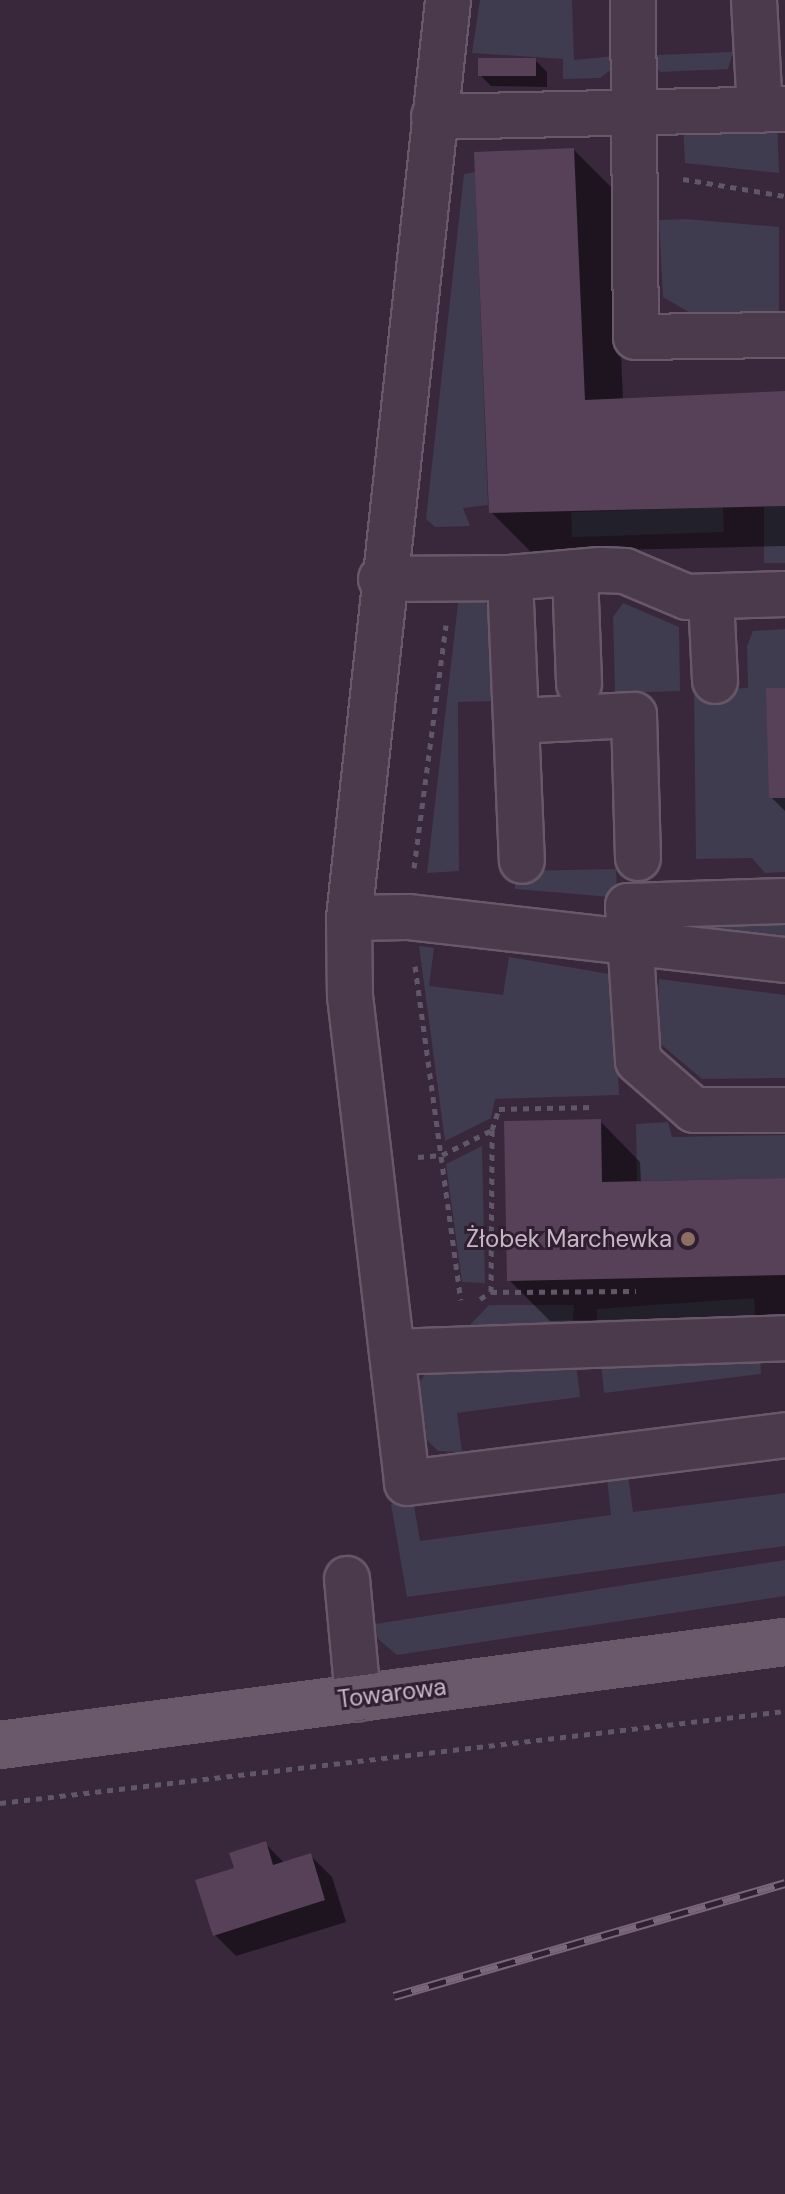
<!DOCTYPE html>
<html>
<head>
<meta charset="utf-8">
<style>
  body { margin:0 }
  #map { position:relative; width:785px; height:2194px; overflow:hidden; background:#39273b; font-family:"DM Sans",sans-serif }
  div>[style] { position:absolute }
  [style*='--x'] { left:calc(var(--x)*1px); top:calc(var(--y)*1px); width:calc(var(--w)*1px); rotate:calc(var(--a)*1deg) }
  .green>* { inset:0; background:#403c4f; transform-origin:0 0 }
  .shadow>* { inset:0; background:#0007 }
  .building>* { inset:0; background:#564158; transform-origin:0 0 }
  .path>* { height:5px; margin-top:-2.5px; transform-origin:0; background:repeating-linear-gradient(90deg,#605769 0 6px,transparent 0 12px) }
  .roads { filter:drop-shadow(2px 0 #685869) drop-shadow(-2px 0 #685869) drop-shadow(0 2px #685869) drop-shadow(0 -2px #685869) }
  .minor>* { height:44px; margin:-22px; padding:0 22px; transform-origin:22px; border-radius:22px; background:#4a3a4b }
  .major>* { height:44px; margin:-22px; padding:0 22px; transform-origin:22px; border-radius:22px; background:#6a596b }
  .rail>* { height:9px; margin-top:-4.5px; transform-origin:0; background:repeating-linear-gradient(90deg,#2f1f30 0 18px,#79667a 0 36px); box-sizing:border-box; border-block:2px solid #79667a }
  .dots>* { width:22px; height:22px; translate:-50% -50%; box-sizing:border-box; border:4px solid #2f1f30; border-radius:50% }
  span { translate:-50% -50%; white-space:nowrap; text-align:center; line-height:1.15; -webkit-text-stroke:6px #2f1f30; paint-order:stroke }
  .poi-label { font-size:24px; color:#c6b6c6 }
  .right { translate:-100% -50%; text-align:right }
  .street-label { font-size:24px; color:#c6b6c6 }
</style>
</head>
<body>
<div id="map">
  <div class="green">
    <i style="clip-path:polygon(480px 0,572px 0,574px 60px,614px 56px,612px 69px,600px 78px,563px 79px,563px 59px,472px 53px)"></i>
    <i style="clip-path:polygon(733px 52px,728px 69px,660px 72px,655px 66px,656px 55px)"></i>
    <i style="clip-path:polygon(777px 120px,779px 173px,685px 163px,683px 123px)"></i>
    <i style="clip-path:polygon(475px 172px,488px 505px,463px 508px,470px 526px,435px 527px,426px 519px,464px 174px)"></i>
    <i style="clip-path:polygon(686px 219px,779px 227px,779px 313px,692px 314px,663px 297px,659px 220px)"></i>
    <i style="left:764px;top:506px;width:21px;height:57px"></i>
    <i style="left:723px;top:507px;width:25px;height:152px;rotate:88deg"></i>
    <i style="clip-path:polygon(459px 595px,481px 597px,491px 610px,495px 701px,458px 702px,459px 871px,427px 873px)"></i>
    <i style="clip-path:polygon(623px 603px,679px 627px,680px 691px,615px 693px,613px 617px)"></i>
    <i style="clip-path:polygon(785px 629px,785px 688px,767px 688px,785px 798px,785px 872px,765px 873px,752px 858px,696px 859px,694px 690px,748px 688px,747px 646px,753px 631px)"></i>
    <i style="clip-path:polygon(616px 869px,617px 893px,610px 897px,515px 889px,515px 871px)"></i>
    <i style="clip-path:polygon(785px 912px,785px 941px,685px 924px)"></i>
    <i style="clip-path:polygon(419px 946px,434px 948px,429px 986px,503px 995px,509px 957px,615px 975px,619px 1095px,495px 1099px,491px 1118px,445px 1141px)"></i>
    <i style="clip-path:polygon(659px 979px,785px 995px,785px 1078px,702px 1079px,657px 1041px)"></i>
    <i style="clip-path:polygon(668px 1122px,672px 1137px,785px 1135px,785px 1178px,637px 1181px,636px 1124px)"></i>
    <i style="clip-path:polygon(482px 1146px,485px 1283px,462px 1282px,446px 1164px)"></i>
    <i style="left:754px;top:1298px;width:26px;height:158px;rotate:86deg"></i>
    <i style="clip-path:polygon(489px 1305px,574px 1305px,572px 1328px,466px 1329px)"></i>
    <i style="clip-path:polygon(760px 1358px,761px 1374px,604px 1393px,601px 1362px)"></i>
    <i style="clip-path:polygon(576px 1363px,580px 1397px,457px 1413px,462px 1452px,438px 1451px,427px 1440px,419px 1383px,430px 1367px)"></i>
    <i style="clip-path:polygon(628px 1475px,633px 1512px,785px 1493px,785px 1546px,407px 1597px,391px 1504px,413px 1500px,420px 1541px,611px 1515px,607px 1478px)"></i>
    <i style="clip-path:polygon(785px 1560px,785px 1596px,397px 1655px,378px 1639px,375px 1624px)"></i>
  </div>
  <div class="shadow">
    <i style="clip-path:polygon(535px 60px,547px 72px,547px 87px,491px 86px,480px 75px)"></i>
    <i style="clip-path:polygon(574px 150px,614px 190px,623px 400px,785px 393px,785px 546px,531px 552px,491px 512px)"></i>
    <i style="clip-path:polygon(785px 690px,785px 811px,771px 797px)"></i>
    <i style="clip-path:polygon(600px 1121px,640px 1162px,641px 1183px,785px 1180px,785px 1316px,550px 1321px,509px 1280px)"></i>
    <i style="clip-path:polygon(265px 1843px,285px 1864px,310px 1855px,332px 1877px,346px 1922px,236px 1956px,215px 1935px,236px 1869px)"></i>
  </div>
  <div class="building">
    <i style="left:536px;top:58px;width:18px;height:58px;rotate:90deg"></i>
    <i style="clip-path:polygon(574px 148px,585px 400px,785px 391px,785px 506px,489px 513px,474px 152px)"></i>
    <i style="clip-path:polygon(766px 688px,785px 688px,785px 798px,769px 798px)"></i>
    <i style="clip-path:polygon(601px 1119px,602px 1182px,785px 1178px,785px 1275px,507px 1281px,504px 1121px)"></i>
    <i style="clip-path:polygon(266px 1841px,273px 1865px,311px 1853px,325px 1900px,213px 1936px,195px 1880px,234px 1868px,229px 1853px)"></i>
  </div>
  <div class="path">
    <i style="--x:683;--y:179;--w:103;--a:9.5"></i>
    <i style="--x:414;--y:868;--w:245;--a:-82.5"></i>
    <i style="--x:415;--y:966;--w:337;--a:82.2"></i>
    <i style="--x:418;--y:1157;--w:24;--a:-5"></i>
    <i style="--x:442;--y:1155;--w:56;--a:-26.6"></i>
    <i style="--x:492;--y:1130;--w:22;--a:-72"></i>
    <i style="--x:499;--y:1109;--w:95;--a:-1.2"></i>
    <i style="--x:491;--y:1292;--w:162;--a:-89.6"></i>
    <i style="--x:480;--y:1299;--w:13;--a:-32"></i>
    <i style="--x:491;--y:1292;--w:145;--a:-0.4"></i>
    <i style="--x:0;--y:1803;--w:790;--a:-6.68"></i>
  </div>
  <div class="roads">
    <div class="minor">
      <i style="--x:633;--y:0;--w:337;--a:89.5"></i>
      <i style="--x:636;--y:337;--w:149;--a:-0.8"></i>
      <i style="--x:754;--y:0;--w:110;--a:86.9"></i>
      <i style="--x:434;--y:117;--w:351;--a:-1.3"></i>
      <i style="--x:575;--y:573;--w:111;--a:87.9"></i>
      <i style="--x:510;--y:578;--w:283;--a:87.6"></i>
      <i style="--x:381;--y:579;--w:129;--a:-0.4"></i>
      <i style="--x:510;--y:578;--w:90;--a:-5.1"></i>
      <i style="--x:600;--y:570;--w:25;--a:2"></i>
      <i style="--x:625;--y:571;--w:67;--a:22.8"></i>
      <i style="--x:687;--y:597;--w:98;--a:-1.8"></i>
      <i style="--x:711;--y:598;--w:83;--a:87.2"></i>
      <i style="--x:518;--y:721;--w:116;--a:-3"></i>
      <i style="--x:634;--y:715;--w:143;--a:88.4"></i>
      <i style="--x:785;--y:901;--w:157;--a:178.2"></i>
      <i style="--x:628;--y:906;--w:155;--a:86.3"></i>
      <i style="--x:638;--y:1061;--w:74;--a:41.2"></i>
      <i style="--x:694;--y:1110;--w:91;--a:0"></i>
      <i style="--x:349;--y:918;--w:923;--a:-83.84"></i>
      <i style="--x:785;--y:960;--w:380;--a:-173.5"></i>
      <i style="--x:407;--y:917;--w:58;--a:179"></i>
      <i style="--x:349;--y:918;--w:78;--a:89.3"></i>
      <i style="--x:350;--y:996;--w:490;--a:83.3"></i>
      <i style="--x:407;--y:1483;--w:381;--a:-7.2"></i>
      <i style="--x:392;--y:1352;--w:393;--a:-2"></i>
      <i style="--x:347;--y:1579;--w:120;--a:84.7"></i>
    </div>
    <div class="major">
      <i style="--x:0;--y:1745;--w:792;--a:-7.48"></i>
    </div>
  </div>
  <div class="rail">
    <i style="--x:394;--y:1996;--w:407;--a:-16.1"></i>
  </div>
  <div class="dots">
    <i style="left:688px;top:1239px;background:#8d6e63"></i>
  </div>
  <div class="poi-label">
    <span class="right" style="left:672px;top:1239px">Żłobek Marchewka</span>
  </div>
  <div class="street-label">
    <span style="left:392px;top:1693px;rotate:-7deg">Towarowa</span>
  </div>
</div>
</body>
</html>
